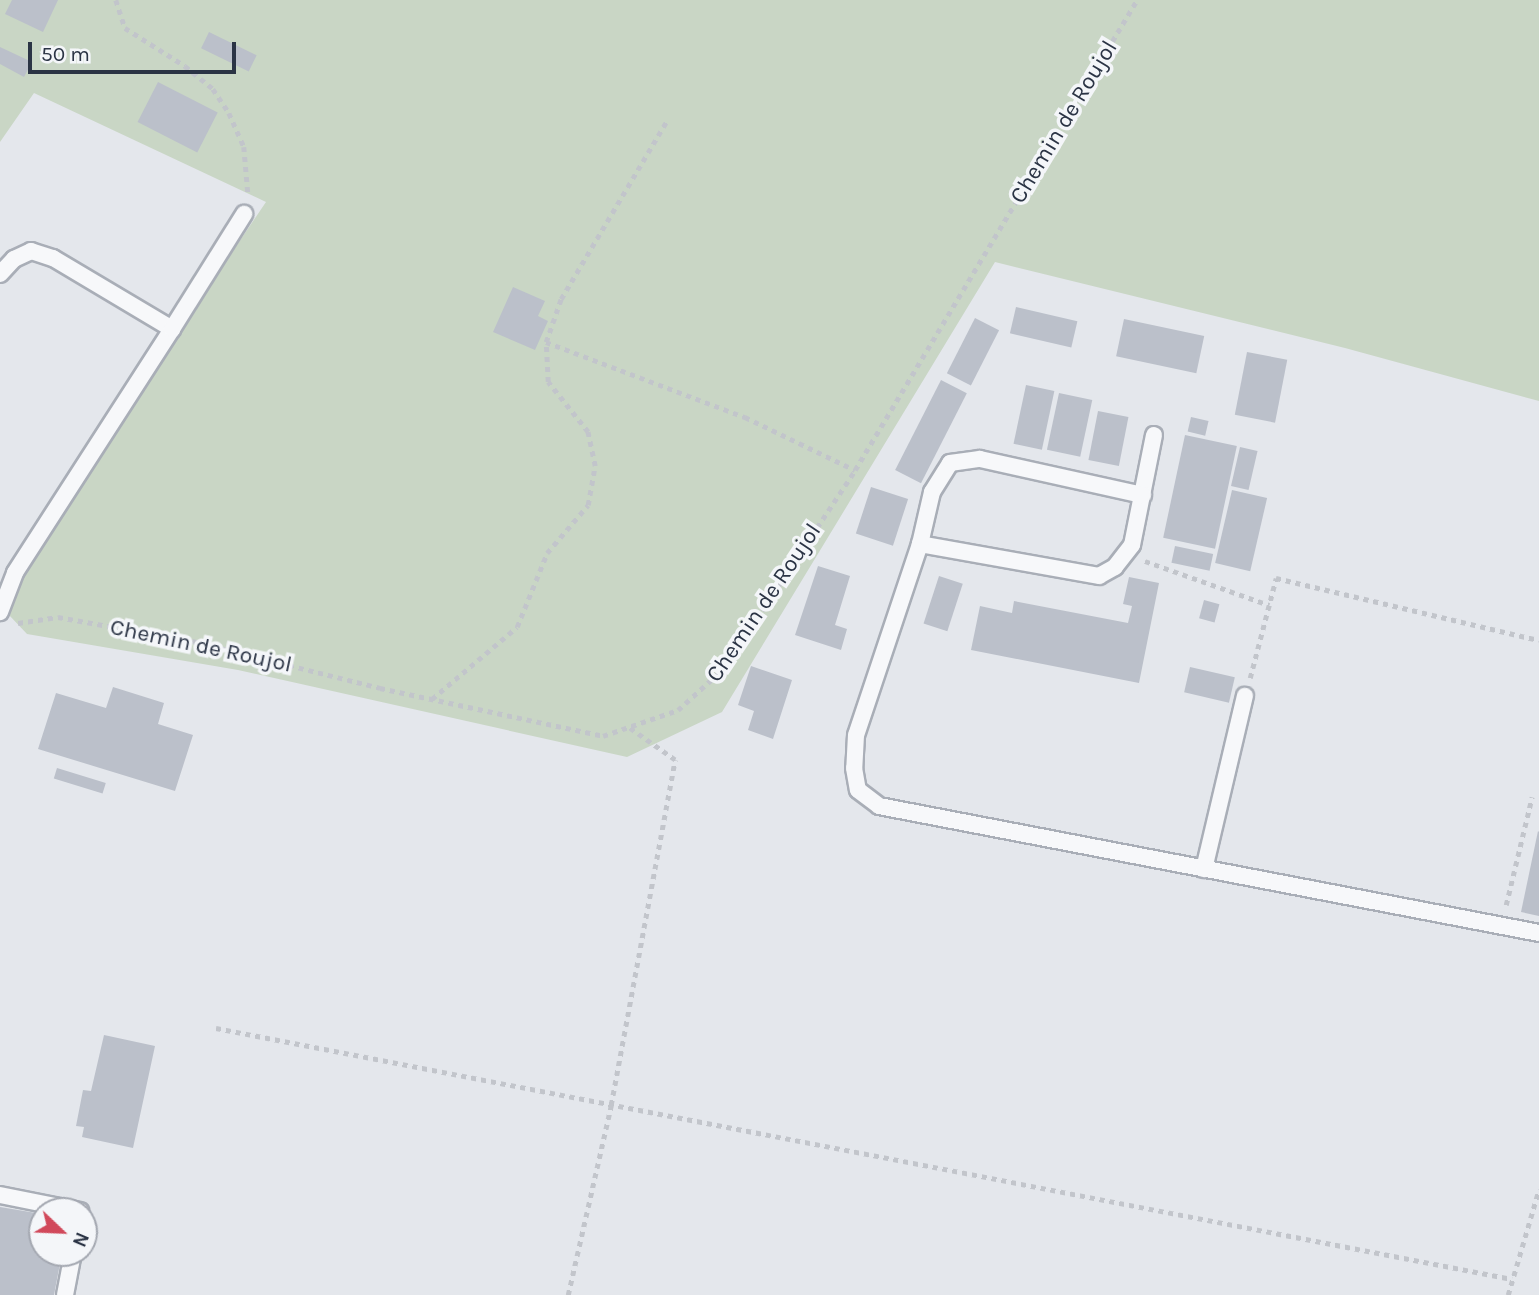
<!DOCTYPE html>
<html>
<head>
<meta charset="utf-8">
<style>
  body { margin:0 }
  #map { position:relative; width:1539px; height:1295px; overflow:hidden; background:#e4e7ec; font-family:Karla,sans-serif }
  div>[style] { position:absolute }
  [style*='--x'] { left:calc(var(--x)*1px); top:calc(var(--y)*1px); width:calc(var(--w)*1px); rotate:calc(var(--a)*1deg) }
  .green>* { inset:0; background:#c9d6c5 }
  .building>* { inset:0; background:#bbc0ca; transform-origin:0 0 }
  .path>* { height:4.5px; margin-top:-2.25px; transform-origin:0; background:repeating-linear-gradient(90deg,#c2c5cb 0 5px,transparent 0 10px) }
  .roads { filter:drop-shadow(2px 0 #a9aeb7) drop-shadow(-2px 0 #a9aeb7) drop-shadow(0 2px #a9aeb7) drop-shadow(0 -2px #a9aeb7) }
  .service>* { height:16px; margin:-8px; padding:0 8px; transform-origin:8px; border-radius:8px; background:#f7f8fa }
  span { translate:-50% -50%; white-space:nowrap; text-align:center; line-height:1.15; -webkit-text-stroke:7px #f4f6f9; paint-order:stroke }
  .street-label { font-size:23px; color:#2b3445 }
  .north { position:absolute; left:28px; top:1197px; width:70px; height:70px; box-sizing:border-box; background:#f4f6f9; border:2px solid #a4a8b1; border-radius:50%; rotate:113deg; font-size:19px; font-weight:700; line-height:28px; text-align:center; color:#2b3445 }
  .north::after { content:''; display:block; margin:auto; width:24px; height:32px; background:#d1495b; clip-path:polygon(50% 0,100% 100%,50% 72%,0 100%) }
  .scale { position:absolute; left:28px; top:42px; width:208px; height:32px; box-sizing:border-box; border:4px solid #2b3445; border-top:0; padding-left:9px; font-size:21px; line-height:24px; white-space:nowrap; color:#2b3445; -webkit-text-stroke:5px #f4f6f9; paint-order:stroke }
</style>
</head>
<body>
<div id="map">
  <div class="green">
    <i style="clip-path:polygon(0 0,1539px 0,1539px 401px,1345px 348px,995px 262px,722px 712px,627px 757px,238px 670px,27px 634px,9px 615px,6px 598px,15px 573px,266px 202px,34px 93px,0 142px)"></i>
  </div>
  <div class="building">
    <i style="clip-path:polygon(12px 0,58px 0,43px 32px,5px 14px)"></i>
    <i style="left:209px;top:32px;width:53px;height:18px;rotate:26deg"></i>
    <i style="clip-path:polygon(0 47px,32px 62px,24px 77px,0 64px)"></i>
    <i style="left:158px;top:82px;width:67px;height:45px;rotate:27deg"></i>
    <i style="clip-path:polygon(513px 287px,545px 301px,538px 316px,548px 321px,535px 350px,493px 332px)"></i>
    <i style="left:1016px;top:307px;width:63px;height:27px;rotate:13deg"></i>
    <i style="left:975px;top:318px;width:27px;height:62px;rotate:27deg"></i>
    <i style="left:1124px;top:319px;width:82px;height:38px;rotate:12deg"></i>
    <i style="left:1247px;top:352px;width:41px;height:64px;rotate:11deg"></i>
    <i style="left:941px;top:380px;width:29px;height:101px;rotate:27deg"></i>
    <i style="left:1026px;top:385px;width:29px;height:60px;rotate:12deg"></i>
    <i style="left:1059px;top:393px;width:34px;height:58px;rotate:12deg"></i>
    <i style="left:1098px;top:411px;width:31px;height:50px;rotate:11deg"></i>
    <i style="left:1191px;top:417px;width:18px;height:15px;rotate:13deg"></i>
    <i style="left:1185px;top:435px;width:53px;height:105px;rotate:12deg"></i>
    <i style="left:1240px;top:447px;width:18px;height:40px;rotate:13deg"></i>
    <i style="left:871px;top:487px;width:39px;height:49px;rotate:18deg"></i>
    <i style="left:1232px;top:490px;width:36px;height:75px;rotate:13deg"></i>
    <i style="left:1175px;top:546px;width:39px;height:17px;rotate:12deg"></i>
    <i style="clip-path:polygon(818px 566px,850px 576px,835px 625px,847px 629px,841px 650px,795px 635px)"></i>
    <i style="left:939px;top:576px;width:25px;height:50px;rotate:18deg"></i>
    <i style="clip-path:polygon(1129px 577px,1159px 583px,1139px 683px,971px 650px,980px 606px,1012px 613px,1014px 601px,1128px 623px,1132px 606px,1123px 604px)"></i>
    <i style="left:1204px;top:600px;width:16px;height:19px;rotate:15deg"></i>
    <i style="clip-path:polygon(751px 666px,792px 680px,773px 739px,748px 730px,754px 711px,738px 705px)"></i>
    <i style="left:1190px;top:667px;width:46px;height:26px;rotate:13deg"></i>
    <i style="clip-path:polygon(113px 687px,164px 703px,158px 724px,193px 735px,175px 791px,38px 749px,56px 693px,106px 708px)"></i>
    <i style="left:57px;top:768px;width:51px;height:11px;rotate:17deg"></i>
    <i style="clip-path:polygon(1538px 831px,1539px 832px,1539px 916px,1521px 912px)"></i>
    <i style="clip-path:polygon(104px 1035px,155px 1046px,133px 1148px,82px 1137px,84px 1127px,76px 1126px,83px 1090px,91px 1091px)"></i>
    <i style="clip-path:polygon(0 1207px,42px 1214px,42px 1253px,62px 1253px,54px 1295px,0 1295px)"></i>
  </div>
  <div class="path">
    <i style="--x:116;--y:0;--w:29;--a:72"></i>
    <i style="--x:125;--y:28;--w:71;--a:32.3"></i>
    <i style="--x:185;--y:66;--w:36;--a:39"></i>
    <i style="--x:213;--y:89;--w:29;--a:56"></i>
    <i style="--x:229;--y:113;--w:37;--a:66"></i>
    <i style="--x:244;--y:147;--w:46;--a:85"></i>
    <i style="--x:546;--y:342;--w:213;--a:20.7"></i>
    <i style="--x:745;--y:417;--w:122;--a:25.7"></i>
    <i style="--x:1145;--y:561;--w:132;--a:19.5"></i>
    <i style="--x:18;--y:623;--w:40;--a:-8.5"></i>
    <i style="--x:58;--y:617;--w:136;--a:10.2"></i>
    <i style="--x:192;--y:641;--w:194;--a:14"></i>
    <i style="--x:380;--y:688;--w:228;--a:12.1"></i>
    <i style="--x:603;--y:736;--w:79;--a:-19.1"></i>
    <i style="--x:678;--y:710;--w:61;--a:-42.3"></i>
    <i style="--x:723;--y:669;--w:239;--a:-56.4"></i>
    <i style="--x:855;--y:470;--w:548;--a:-59.04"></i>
    <i style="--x:1250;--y:678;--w:103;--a:-75.4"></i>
    <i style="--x:1276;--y:578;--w:270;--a:13.3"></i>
    <i style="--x:432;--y:699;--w:111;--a:-40.3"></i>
    <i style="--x:517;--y:627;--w:80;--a:-67.9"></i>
    <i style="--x:547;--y:553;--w:63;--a:-49.5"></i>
    <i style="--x:588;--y:505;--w:40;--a:-80"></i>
    <i style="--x:595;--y:466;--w:35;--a:-102"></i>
    <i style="--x:588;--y:432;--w:64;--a:-128.7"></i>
    <i style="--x:548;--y:382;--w:40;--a:-92.9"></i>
    <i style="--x:546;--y:342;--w:46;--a:-70.8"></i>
    <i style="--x:561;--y:299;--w:209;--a:-59.3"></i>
    <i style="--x:1506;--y:905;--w:111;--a:-76.5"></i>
    <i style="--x:216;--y:1028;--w:1320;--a:10.96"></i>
    <i style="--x:568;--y:1295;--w:195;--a:-77.2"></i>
    <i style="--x:611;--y:1105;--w:351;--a:-79.5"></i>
    <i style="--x:675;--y:760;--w:57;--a:-144.9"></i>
    <i style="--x:1508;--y:1295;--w:110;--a:-73.7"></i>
  </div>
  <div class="roads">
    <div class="service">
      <i style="--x:0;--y:274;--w:21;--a:-47"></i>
      <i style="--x:14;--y:259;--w:19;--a:-25"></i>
      <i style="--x:31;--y:251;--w:23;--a:18"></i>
      <i style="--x:53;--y:258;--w:139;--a:30.8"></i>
      <i style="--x:172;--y:329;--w:290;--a:122.8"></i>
      <i style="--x:15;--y:573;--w:42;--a:111"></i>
      <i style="--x:172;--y:329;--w:136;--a:-57.9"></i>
      <i style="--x:1154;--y:435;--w:112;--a:101.3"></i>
      <i style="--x:1132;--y:545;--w:28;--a:128"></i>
      <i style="--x:1115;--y:567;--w:18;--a:151"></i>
      <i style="--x:1099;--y:576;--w:182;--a:-169.9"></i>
      <i style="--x:920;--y:544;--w:201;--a:108.5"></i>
      <i style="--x:856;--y:735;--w:33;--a:93"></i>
      <i style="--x:854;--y:768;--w:22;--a:80"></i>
      <i style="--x:858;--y:790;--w:26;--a:37"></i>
      <i style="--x:879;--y:806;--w:672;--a:10.89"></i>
      <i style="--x:920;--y:544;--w:53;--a:-77"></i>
      <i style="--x:932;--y:492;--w:34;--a:-58"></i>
      <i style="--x:950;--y:463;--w:30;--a:-8"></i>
      <i style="--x:980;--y:459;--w:167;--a:12.5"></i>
      <i style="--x:1204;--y:869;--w:178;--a:-76.7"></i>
      <i style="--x:0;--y:1195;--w:82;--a:11.3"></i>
      <i style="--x:65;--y:1295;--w:43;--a:-79.2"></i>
    </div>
  </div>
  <div class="street-label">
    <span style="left:1064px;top:122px;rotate:-59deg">Chemin de Roujol</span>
    <span style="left:764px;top:603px;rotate:-56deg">Chemin de Roujol</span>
    <span style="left:201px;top:646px;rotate:12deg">Chemin de Roujol</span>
  </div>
  <div class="north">N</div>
  <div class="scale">50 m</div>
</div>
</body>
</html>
